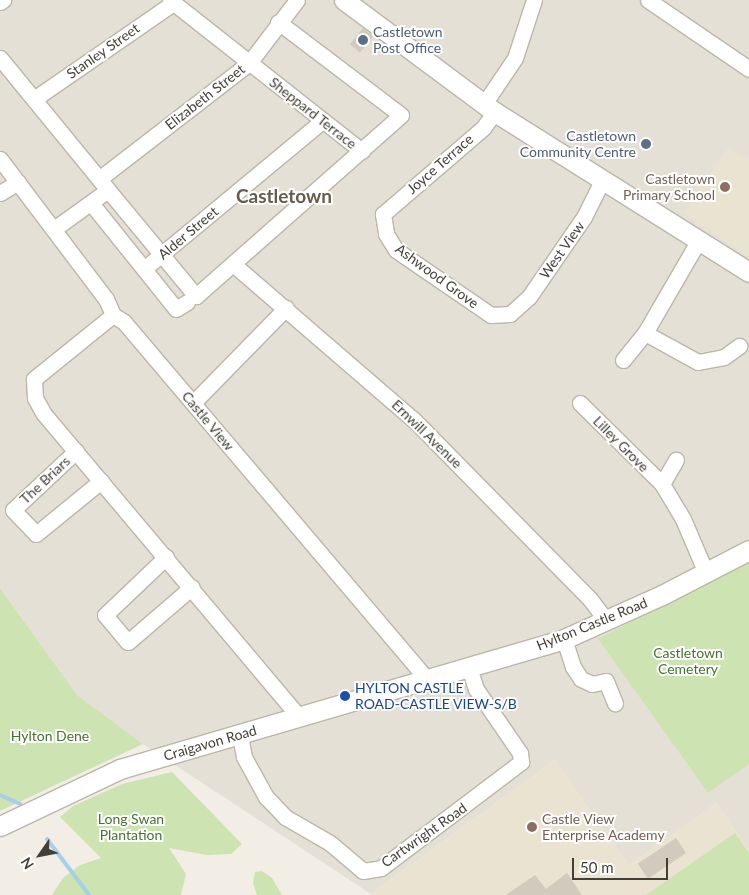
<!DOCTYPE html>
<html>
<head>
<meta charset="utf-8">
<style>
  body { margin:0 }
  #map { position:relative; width:749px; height:895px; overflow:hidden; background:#f2eee6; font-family:Lato,sans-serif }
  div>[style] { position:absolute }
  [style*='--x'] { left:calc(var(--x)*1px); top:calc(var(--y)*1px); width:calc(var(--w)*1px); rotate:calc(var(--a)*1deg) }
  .residential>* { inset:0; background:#e5e0d5 }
  .education>* { inset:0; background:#eae3d1 }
  .green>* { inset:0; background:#cde3b2 }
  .stream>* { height:4px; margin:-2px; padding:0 2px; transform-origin:2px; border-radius:2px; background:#a7cfea }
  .building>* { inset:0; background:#d2cabd; transform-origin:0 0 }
  .roads { filter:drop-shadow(1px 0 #bcb6aa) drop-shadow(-1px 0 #bcb6aa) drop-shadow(0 1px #bcb6aa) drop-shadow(0 -1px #bcb6aa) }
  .minor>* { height:15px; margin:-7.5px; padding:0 7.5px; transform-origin:7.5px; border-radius:7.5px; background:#fff }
  .tertiary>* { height:19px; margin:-9.5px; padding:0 9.5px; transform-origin:9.5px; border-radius:9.5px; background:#fff }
  .dots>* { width:14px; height:14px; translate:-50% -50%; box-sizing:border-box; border:2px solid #fff; border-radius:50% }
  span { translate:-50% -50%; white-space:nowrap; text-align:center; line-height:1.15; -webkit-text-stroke:4px #fff; paint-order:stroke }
  .service-label { font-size:14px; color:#4e5e75 }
  .left { translate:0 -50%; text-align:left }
  .right { translate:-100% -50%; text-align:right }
  .street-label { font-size:14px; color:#443f36 }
  .education-label { font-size:14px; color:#785e54 }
  .park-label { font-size:14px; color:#48712e }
  .transit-label { font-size:14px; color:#164399 }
  .district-label { font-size:19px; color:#665c4e; font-weight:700 }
  .north { position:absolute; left:15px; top:830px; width:50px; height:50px; -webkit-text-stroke:4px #fff; paint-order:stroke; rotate:237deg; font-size:14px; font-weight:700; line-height:20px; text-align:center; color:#443f36 }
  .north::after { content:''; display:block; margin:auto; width:18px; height:22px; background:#443f36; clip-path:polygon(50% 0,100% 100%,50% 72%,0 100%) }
  .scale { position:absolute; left:572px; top:858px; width:96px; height:22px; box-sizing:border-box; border:2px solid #443f36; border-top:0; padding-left:6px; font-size:15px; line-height:18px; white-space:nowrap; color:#443f36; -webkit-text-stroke:4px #fff; paint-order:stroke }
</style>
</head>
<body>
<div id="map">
  <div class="residential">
    <i style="clip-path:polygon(0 0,749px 0,749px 851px,716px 803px,629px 865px,555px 760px,371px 894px,143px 744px,77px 695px,0 588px)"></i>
  </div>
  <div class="education">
    <i style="clip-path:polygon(728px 148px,749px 160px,749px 257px,683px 213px)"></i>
    <i style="clip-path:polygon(555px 760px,629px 865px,716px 803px,749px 851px,749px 895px,370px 895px)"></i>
  </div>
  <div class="green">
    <i style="clip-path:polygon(749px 560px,749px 764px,708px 793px,598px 639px)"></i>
    <i style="clip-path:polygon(0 588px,77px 695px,143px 744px,0 811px)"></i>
    <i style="clip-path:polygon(172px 772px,242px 844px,231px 854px,207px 855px,169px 848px,186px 874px,181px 895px,52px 895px,63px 878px,80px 865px,101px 858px,60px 817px,73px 806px,122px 784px)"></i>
    <i style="clip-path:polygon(735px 833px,749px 853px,749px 895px,646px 895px)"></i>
    <i style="clip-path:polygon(262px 871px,272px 878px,282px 895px,257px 895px,253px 883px,255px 872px)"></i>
  </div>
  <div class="stream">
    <i style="--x:0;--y:795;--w:22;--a:24"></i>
    <i style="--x:47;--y:839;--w:70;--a:53.1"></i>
  </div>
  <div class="building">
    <i style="left:363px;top:28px;width:13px;height:21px;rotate:39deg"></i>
    <i style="left:676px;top:838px;width:18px;height:46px;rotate:56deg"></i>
    <i style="clip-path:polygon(567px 873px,582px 895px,506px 895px,535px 875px,546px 889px)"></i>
  </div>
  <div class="roads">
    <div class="minor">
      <i style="--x:170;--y:0;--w:244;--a:38.2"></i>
      <i style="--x:648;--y:0;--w:122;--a:34.3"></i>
      <i style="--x:0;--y:2;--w:4;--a:-34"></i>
      <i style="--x:0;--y:58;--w:171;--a:50.7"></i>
      <i style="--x:108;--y:190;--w:67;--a:144.2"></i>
      <i style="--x:34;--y:99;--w:169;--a:-34.6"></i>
      <i style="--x:484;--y:104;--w:55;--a:-56"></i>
      <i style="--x:515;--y:58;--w:61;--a:-71.9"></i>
      <i style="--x:495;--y:112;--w:20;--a:127"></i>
      <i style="--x:483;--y:128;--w:132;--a:139.3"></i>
      <i style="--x:383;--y:214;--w:20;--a:81"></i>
      <i style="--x:386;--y:234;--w:19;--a:58"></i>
      <i style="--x:396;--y:250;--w:115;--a:34.4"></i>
      <i style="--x:491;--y:315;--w:19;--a:-3"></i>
      <i style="--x:510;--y:314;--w:25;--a:-42"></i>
      <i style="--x:529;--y:297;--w:97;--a:-55.5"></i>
      <i style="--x:584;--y:217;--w:42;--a:-63.4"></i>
      <i style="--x:0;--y:159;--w:176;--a:52.9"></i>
      <i style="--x:106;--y:299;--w:17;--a:66"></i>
      <i style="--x:113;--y:315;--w:13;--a:32"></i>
      <i style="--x:124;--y:322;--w:467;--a:49.7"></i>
      <i style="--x:99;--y:179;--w:190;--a:-37.7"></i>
      <i style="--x:249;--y:63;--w:79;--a:-52.7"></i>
      <i style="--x:108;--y:190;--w:138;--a:50.3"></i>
      <i style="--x:196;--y:296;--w:273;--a:-41.4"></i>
      <i style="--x:401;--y:115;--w:154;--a:-142.9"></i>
      <i style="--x:0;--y:193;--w:21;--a:-31"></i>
      <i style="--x:95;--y:208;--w:129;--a:51.3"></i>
      <i style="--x:176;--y:309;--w:13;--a:-32"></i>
      <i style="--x:233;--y:264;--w:239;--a:40.8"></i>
      <i style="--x:414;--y:420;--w:251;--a:45.5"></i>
      <i style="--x:590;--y:599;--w:26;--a:53"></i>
      <i style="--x:145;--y:268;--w:231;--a:-39.7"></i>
      <i style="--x:113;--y:315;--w:102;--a:141"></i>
      <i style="--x:34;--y:379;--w:19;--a:87"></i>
      <i style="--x:35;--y:398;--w:18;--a:61"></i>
      <i style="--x:44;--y:414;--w:395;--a:49.9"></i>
      <i style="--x:645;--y:333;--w:60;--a:28.7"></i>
      <i style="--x:698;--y:362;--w:26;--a:-11"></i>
      <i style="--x:724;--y:357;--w:19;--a:-36"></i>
      <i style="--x:623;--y:360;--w:35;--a:-51"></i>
      <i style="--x:645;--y:333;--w:108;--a:-59.9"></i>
      <i style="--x:193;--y:403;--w:133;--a:-45.6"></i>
      <i style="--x:580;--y:403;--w:115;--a:44.6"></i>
      <i style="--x:662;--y:484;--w:41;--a:59"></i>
      <i style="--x:683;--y:519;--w:59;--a:66.9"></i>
      <i style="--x:76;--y:451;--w:86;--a:136.9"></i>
      <i style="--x:13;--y:510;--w:33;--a:46"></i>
      <i style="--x:36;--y:534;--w:84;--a:-39.2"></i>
      <i style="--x:662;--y:484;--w:28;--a:-60"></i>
      <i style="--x:166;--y:557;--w:84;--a:136.4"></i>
      <i style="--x:105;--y:615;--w:35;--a:50"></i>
      <i style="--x:128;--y:642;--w:84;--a:-40.7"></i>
      <i style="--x:564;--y:639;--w:29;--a:72"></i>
      <i style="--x:573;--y:667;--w:14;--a:56"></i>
      <i style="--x:581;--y:679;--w:12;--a:24"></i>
      <i style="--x:592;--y:684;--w:14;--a:-12"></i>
      <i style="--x:606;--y:681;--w:24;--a:68"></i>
      <i style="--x:240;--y:736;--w:21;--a:79"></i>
      <i style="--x:244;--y:757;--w:46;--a:61.2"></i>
      <i style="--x:266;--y:797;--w:28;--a:46"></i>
      <i style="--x:285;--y:817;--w:52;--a:30"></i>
      <i style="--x:330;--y:843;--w:43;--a:40.3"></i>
      <i style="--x:363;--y:871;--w:18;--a:-9"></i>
      <i style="--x:381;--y:868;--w:176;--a:-37.1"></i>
      <i style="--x:521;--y:762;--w:9;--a:-96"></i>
      <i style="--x:520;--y:753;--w:78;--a:-124.5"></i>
      <i style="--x:476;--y:689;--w:23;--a:-108"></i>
    </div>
    <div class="tertiary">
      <i style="--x:344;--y:0;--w:188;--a:36.6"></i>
      <i style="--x:495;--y:112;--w:300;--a:32.2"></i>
      <i style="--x:0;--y:826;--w:133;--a:-25.4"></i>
      <i style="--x:120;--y:769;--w:463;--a:-16.3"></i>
      <i style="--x:564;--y:639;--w:107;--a:-24.2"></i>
      <i style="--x:662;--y:595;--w:98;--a:-27.3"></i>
    </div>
  </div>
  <div class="dots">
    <i style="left:363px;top:40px;background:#5c6f8a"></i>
    <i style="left:646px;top:144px;background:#5c6f8a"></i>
    <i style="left:725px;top:187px;background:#8d6e63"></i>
    <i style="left:345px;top:696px;background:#1a4fb4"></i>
    <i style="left:532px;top:827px;background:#8d6e63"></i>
  </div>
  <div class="service-label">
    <span class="left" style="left:373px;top:40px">Castletown<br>Post Office</span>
    <span class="right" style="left:636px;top:144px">Castletown<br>Community Centre</span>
  </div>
  <div class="street-label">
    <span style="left:103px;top:51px;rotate:-35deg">Stanley Street</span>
    <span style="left:205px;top:97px;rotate:-38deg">Elizabeth Street</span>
    <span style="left:313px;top:113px;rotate:38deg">Sheppard Terrace</span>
    <span style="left:440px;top:164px;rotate:-41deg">Joyce Terrace</span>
    <span style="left:188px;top:233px;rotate:-40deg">Alder Street</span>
    <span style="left:562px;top:250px;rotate:-55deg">West View</span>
    <span style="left:437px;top:276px;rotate:36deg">Ashwood Grove</span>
    <span style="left:208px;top:421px;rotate:50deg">Castle View</span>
    <span style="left:427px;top:434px;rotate:44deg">Ernwill Avenue</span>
    <span style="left:621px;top:444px;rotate:45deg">Lilley Grove</span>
    <span style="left:45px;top:480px;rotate:-43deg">The Briars</span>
    <span style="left:592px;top:624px;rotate:-22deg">Hylton Castle Road</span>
    <span style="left:210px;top:743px;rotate:-16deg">Craigavon Road</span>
    <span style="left:424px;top:835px;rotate:-35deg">Cartwright Road</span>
  </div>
  <div class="education-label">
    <span class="right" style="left:715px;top:187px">Castletown<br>Primary School</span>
    <span class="left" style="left:542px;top:827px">Castle View<br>Enterprise Academy</span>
  </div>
  <div class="park-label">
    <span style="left:688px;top:661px">Castletown<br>Cemetery</span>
    <span style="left:50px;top:736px">Hylton Dene</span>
    <span style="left:131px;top:827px">Long Swan<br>Plantation</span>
  </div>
  <div class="transit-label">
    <span class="left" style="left:355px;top:696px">HYLTON CASTLE<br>ROAD-CASTLE VIEW-S/B</span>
  </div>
  <div class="district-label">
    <span style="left:284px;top:196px">Castletown</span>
  </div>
  <div class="north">N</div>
  <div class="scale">50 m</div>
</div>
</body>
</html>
